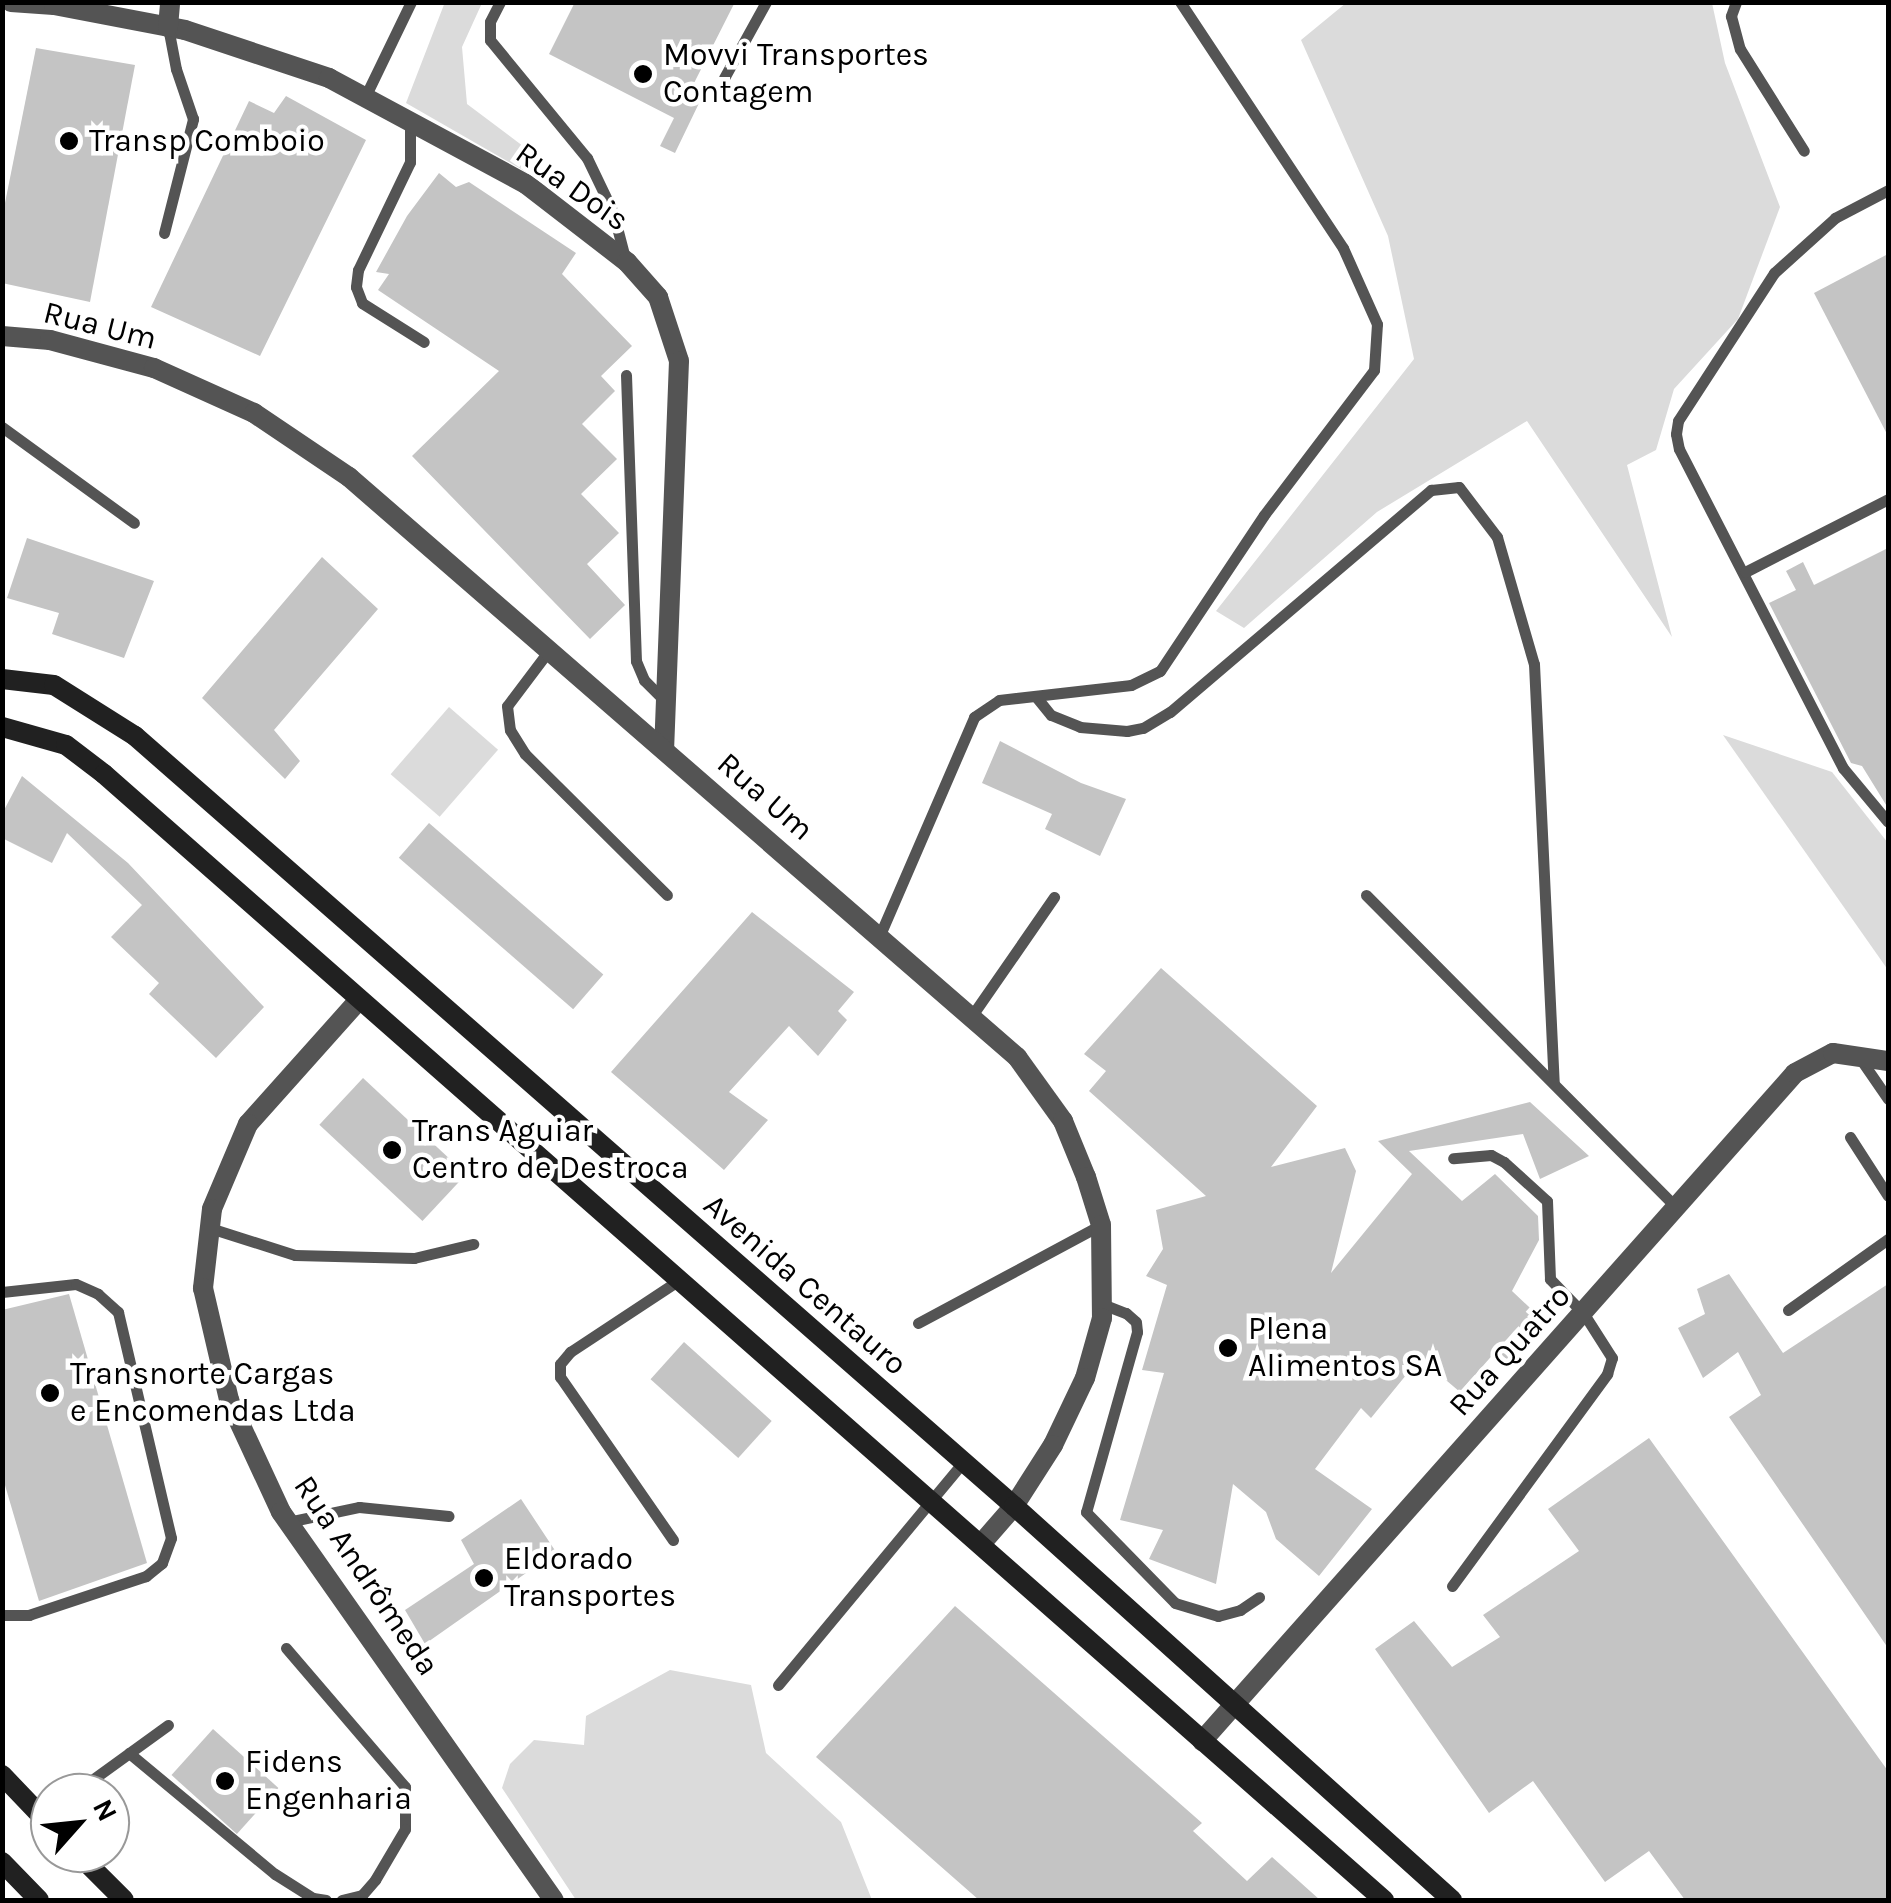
<!DOCTYPE html>
<html>
<head>
<meta charset="utf-8">
<style>
  body { margin:0 }
  #map { position:relative; width:1891px; height:1903px; overflow:hidden; background:#fff; font-family:Karla,sans-serif }
  div>[style] { position:absolute }
  [style*='--x'] { left:calc(var(--x)*1px); top:calc(var(--y)*1px); width:calc(var(--w)*1px); rotate:calc(var(--a)*1deg) }
  .green>* { inset:0; background:#dbdbdb; transform-origin:0 0 }
  .building>* { inset:0; background:#c4c4c4; transform-origin:0 0 }
  .lane>* { height:11px; margin:-5.5px; padding:0 5.5px; transform-origin:5.5px; border-radius:5.5px; background:#545454 }
  .street>* { height:20px; margin:-10px; padding:0 10px; transform-origin:10px; border-radius:10px; background:#545454 }
  .secondary>* { height:20px; margin:-10px; padding:0 10px; transform-origin:10px; border-radius:10px; background:#212121 }
  .dots>* { width:28px; height:28px; translate:-50% -50%; box-sizing:border-box; border:5px solid #fff; border-radius:50% }
  span { translate:-50% -50%; white-space:nowrap; text-align:center; line-height:1.15; -webkit-text-stroke:9px #fff; paint-order:stroke }
  .poi-label { font-size:32px; color:#000 }
  .left { translate:0 -50%; text-align:left }
  .street-label { font-size:32px; color:#000 }
  .frame { position:absolute; inset:0; border:5px solid #000; pointer-events:none }
  .north { position:absolute; left:30px; top:1773px; width:100px; height:100px; box-sizing:border-box; background:#fff; border:2px solid #999; border-radius:50%; rotate:63deg; font-size:28px; font-weight:700; line-height:40px; text-align:center; color:#000 }
  .north::after { content:''; display:block; margin:auto; width:35px; height:45px; background:#000; clip-path:polygon(50% 0,100% 100%,50% 72%,0 100%) }
</style>
</head>
<body>
<div id="map">
  <div class="green">
    <i style="clip-path:polygon(445px 2px,482px 3px,462px 47px,467px 104px,560px 174px,535px 177px,406px 103px)"></i>
    <i style="clip-path:polygon(1346px 3px,1712px 3px,1725px 63px,1780px 207px,1738px 319px,1674px 389px,1656px 450px,1627px 465px,1672px 637px,1527px 421px,1377px 512px,1244px 628px,1216px 611px,1414px 359px,1388px 236px,1301px 40px)"></i>
    <i style="left:449px;top:707px;width:65px;height:89px;rotate:41deg"></i>
    <i style="clip-path:polygon(1723px 735px,1832px 772px,1888px 843px,1888px 970px)"></i>
    <i style="clip-path:polygon(670px 1670px,751px 1685px,766px 1753px,841px 1822px,872px 1900px,576px 1900px,502px 1788px,510px 1764px,534px 1740px,584px 1745px,586px 1716px)"></i>
  </div>
  <div class="building">
    <i style="clip-path:polygon(575px 2px,735px 2px,689px 93px,701px 99px,675px 153px,660px 146px,674px 118px,549px 54px)"></i>
    <i style="clip-path:polygon(36px 48px,135px 65px,90px 302px,2px 283px,2px 218px)"></i>
    <i style="clip-path:polygon(286px 96px,366px 140px,260px 356px,151px 307px,249px 101px,274px 113px)"></i>
    <i style="clip-path:polygon(439px 173px,456px 187px,469px 182px,576px 253px,562px 274px,632px 346px,601px 376px,615px 391px,582px 424px,617px 459px,581px 494px,619px 533px,587px 564px,625px 605px,590px 639px,412px 456px,499px 371px,378px 290px,389px 274px,376px 272px,407px 216px)"></i>
    <i style="clip-path:polygon(1888px 254px,1888px 436px,1814px 293px)"></i>
    <i style="clip-path:polygon(27px 538px,154px 581px,124px 658px,52px 634px,59px 613px,7px 598px)"></i>
    <i style="clip-path:polygon(1888px 548px,1888px 808px,1862px 766px,1851px 763px,1769px 603px,1796px 590px,1786px 571px,1803px 562px,1814px 585px)"></i>
    <i style="clip-path:polygon(322px 557px,378px 609px,274px 730px,300px 761px,285px 779px,202px 698px)"></i>
    <i style="clip-path:polygon(1000px 741px,1081px 783px,1126px 799px,1100px 856px,1045px 829px,1052px 814px,982px 783px)"></i>
    <i style="clip-path:polygon(22px 776px,128px 863px,264px 1007px,216px 1058px,149px 994px,159px 983px,111px 937px,142px 905px,67px 833px,52px 863px,2px 838px,2px 814px)"></i>
    <i style="left:429px;top:823px;width:231px;height:46px;rotate:41deg"></i>
    <i style="clip-path:polygon(752px 912px,854px 992px,838px 1011px,847px 1020px,818px 1056px,789px 1026px,729px 1092px,768px 1120px,724px 1170px,611px 1072px)"></i>
    <i style="clip-path:polygon(1161px 968px,1317px 1106px,1271px 1167px,1345px 1148px,1356px 1171px,1331px 1273px,1412px 1174px,1378px 1141px,1530px 1102px,1589px 1156px,1540px 1179px,1523px 1134px,1409px 1151px,1462px 1201px,1495px 1174px,1538px 1216px,1539px 1240px,1512px 1291px,1544px 1321px,1509px 1361px,1496px 1351px,1460px 1392px,1420px 1358px,1371px 1418px,1361px 1408px,1315px 1469px,1372px 1509px,1319px 1576px,1276px 1539px,1266px 1512px,1233px 1484px,1216px 1584px,1149px 1559px,1163px 1530px,1120px 1520px,1164px 1373px,1142px 1370px,1167px 1285px,1146px 1276px,1163px 1249px,1156px 1210px,1206px 1196px,1089px 1091px,1106px 1071px,1084px 1054px)"></i>
    <i style="left:363px;top:1078px;width:141px;height:64px;rotate:43deg"></i>
    <i style="clip-path:polygon(1729px 1274px,1783px 1353px,1888px 1284px,1888px 1648px,1729px 1417px,1761px 1395px,1738px 1352px,1703px 1378px,1678px 1328px,1705px 1314px,1697px 1289px)"></i>
    <i style="clip-path:polygon(69px 1294px,147px 1563px,39px 1601px,2px 1475px,2px 1310px)"></i>
    <i style="left:684px;top:1342px;width:118px;height:50px;rotate:42deg"></i>
    <i style="clip-path:polygon(1649px 1438px,1888px 1771px,1888px 1900px,1685px 1900px,1649px 1851px,1605px 1882px,1533px 1781px,1489px 1813px,1375px 1649px,1414px 1621px,1452px 1667px,1500px 1637px,1483px 1615px,1579px 1551px,1548px 1509px)"></i>
    <i style="clip-path:polygon(521px 1499px,556px 1552px,425px 1644px,405px 1610px,474px 1564px,461px 1540px)"></i>
    <i style="clip-path:polygon(955px 1606px,1202px 1823px,1193px 1831px,1247px 1881px,1272px 1857px,1320px 1900px,979px 1900px,816px 1757px)"></i>
    <i style="left:213px;top:1729px;width:88px;height:62px;rotate:42deg"></i>
  </div>
  <div class="lane">
    <i style="--x:500;--y:2;--w:22;--a:117"></i>
    <i style="--x:490;--y:22;--w:18;--a:90"></i>
    <i style="--x:490;--y:40;--w:153;--a:50.6"></i>
    <i style="--x:587;--y:158;--w:60;--a:64.3"></i>
    <i style="--x:613;--y:212;--w:48;--a:75.4"></i>
    <i style="--x:1736;--y:2;--w:15;--a:110"></i>
    <i style="--x:1731;--y:16;--w:34;--a:75"></i>
    <i style="--x:1740;--y:49;--w:120;--a:57.9"></i>
    <i style="--x:724;--y:78;--w:87;--a:-61.1"></i>
    <i style="--x:365;--y:97;--w:106;--a:-64.2"></i>
    <i style="--x:410;--y:122;--w:40;--a:90"></i>
    <i style="--x:410;--y:162;--w:120;--a:115.7"></i>
    <i style="--x:358;--y:270;--w:17;--a:97"></i>
    <i style="--x:356;--y:287;--w:17;--a:69"></i>
    <i style="--x:362;--y:303;--w:73;--a:32.2"></i>
    <i style="--x:1888;--y:190;--w:60;--a:152.2"></i>
    <i style="--x:1835;--y:218;--w:82;--a:138"></i>
    <i style="--x:1774;--y:273;--w:176;--a:123"></i>
    <i style="--x:1678;--y:421;--w:13;--a:99"></i>
    <i style="--x:1676;--y:434;--w:15;--a:79"></i>
    <i style="--x:1679;--y:449;--w:359;--a:62.8"></i>
    <i style="--x:1843;--y:768;--w:70;--a:50.2"></i>
    <i style="--x:164;--y:233;--w:118;--a:-75.7"></i>
    <i style="--x:193;--y:119;--w:53;--a:-108.8"></i>
    <i style="--x:176;--y:69;--w:43;--a:-100.8"></i>
    <i style="--x:626;--y:375;--w:286;--a:88"></i>
    <i style="--x:636;--y:661;--w:21;--a:67"></i>
    <i style="--x:644;--y:680;--w:28;--a:45"></i>
    <i style="--x:2;--y:427;--w:163;--a:36"></i>
    <i style="--x:1745;--y:572;--w:161;--a:-27"></i>
    <i style="--x:550;--y:649;--w:71;--a:127"></i>
    <i style="--x:507;--y:706;--w:24;--a:83"></i>
    <i style="--x:510;--y:730;--w:28;--a:58"></i>
    <i style="--x:525;--y:754;--w:200;--a:44.8"></i>
    <i style="--x:1037;--y:698;--w:22;--a:51"></i>
    <i style="--x:1051;--y:715;--w:31;--a:22"></i>
    <i style="--x:1080;--y:727;--w:47;--a:4.9"></i>
    <i style="--x:1127;--y:731;--w:16;--a:-11"></i>
    <i style="--x:1143;--y:728;--w:31;--a:-31"></i>
    <i style="--x:1170;--y:712;--w:343;--a:-40.4"></i>
    <i style="--x:1431;--y:490;--w:28;--a:-6"></i>
    <i style="--x:1459;--y:487;--w:63;--a:52.8"></i>
    <i style="--x:1497;--y:537;--w:132;--a:73.8"></i>
    <i style="--x:1534;--y:664;--w:420;--a:87.3"></i>
    <i style="--x:1366;--y:895;--w:441;--a:45.2"></i>
    <i style="--x:879;--y:937;--w:240;--a:-66.6"></i>
    <i style="--x:974;--y:717;--w:30;--a:-34"></i>
    <i style="--x:999;--y:700;--w:133;--a:-6.5"></i>
    <i style="--x:1131;--y:685;--w:32;--a:-26"></i>
    <i style="--x:1160;--y:671;--w:187;--a:-56.3"></i>
    <i style="--x:1264;--y:515;--w:182;--a:-52.8"></i>
    <i style="--x:1374;--y:370;--w:46;--a:-86.3"></i>
    <i style="--x:1377;--y:324;--w:83;--a:-114.1"></i>
    <i style="--x:1343;--y:248;--w:295;--a:-123.5"></i>
    <i style="--x:971;--y:1017;--w:146;--a:-55.3"></i>
    <i style="--x:1859;--y:1057;--w:51;--a:55.4"></i>
    <i style="--x:1850;--y:1137;--w:70;--a:57.2"></i>
    <i style="--x:210;--y:1228;--w:89;--a:17.6"></i>
    <i style="--x:295;--y:1255;--w:119;--a:1.4"></i>
    <i style="--x:414;--y:1258;--w:61;--a:-13.3"></i>
    <i style="--x:2;--y:1292;--w:74;--a:-6.2"></i>
    <i style="--x:76;--y:1284;--w:24;--a:24"></i>
    <i style="--x:98;--y:1294;--w:27;--a:42"></i>
    <i style="--x:118;--y:1312;--w:232;--a:76.8"></i>
    <i style="--x:171;--y:1538;--w:27;--a:110"></i>
    <i style="--x:162;--y:1563;--w:21;--a:141"></i>
    <i style="--x:146;--y:1576;--w:123;--a:161.6"></i>
    <i style="--x:29;--y:1615;--w:27;--a:180"></i>
    <i style="--x:1102;--y:1304;--w:26;--a:21"></i>
    <i style="--x:1126;--y:1313;--w:13;--a:42"></i>
    <i style="--x:1136;--y:1322;--w:10;--a:84"></i>
    <i style="--x:1137;--y:1332;--w:187;--a:105.8"></i>
    <i style="--x:1086;--y:1512;--w:127;--a:45.6"></i>
    <i style="--x:1175;--y:1603;--w:45;--a:16.8"></i>
    <i style="--x:1218;--y:1616;--w:23;--a:-15"></i>
    <i style="--x:1240;--y:1610;--w:23;--a:-34"></i>
    <i style="--x:1788;--y:1310;--w:123;--a:-35.4"></i>
    <i style="--x:918;--y:1323;--w:208;--a:-28.2"></i>
    <i style="--x:288;--y:1522;--w:73;--a:-11.9"></i>
    <i style="--x:359;--y:1507;--w:90;--a:5.7"></i>
    <i style="--x:673;--y:1540;--w:198;--a:-124.7"></i>
    <i style="--x:560;--y:1377;--w:13;--a:-90"></i>
    <i style="--x:560;--y:1364;--w:16;--a:-50"></i>
    <i style="--x:570;--y:1352;--w:131;--a:-33.4"></i>
    <i style="--x:1452;--y:1586;--w:263;--a:-53.8"></i>
    <i style="--x:1607;--y:1374;--w:17;--a:-73"></i>
    <i style="--x:1612;--y:1358;--w:52;--a:-122.5"></i>
    <i style="--x:1584;--y:1314;--w:49;--a:-134.2"></i>
    <i style="--x:1550;--y:1279;--w:78;--a:-92.2"></i>
    <i style="--x:1547;--y:1201;--w:58;--a:-137.8"></i>
    <i style="--x:1504;--y:1162;--w:15;--a:-152"></i>
    <i style="--x:1491;--y:1155;--w:38;--a:175"></i>
    <i style="--x:286;--y:1648;--w:183;--a:49.4"></i>
    <i style="--x:405;--y:1787;--w:42;--a:90"></i>
    <i style="--x:405;--y:1829;--w:59;--a:120.5"></i>
    <i style="--x:375;--y:1880;--w:20;--a:131"></i>
    <i style="--x:362;--y:1895;--w:21;--a:166"></i>
    <i style="--x:778;--y:1685;--w:288;--a:-50.3"></i>
    <i style="--x:129;--y:1753;--w:190;--a:39.7"></i>
    <i style="--x:275;--y:1874;--w:45;--a:32.3"></i>
    <i style="--x:313;--y:1898;--w:13;--a:9"></i>
    <i style="--x:74;--y:1793;--w:116;--a:-35.9"></i>
  </div>
  <div class="street">
    <i style="--x:11;--y:2;--w:43;--a:4"></i>
    <i style="--x:54;--y:5;--w:133;--a:10.8"></i>
    <i style="--x:185;--y:30;--w:152;--a:18.4"></i>
    <i style="--x:329;--y:78;--w:224;--a:28.3"></i>
    <i style="--x:526;--y:184;--w:128;--a:37.7"></i>
    <i style="--x:627;--y:262;--w:47;--a:48.5"></i>
    <i style="--x:658;--y:297;--w:67;--a:71.8"></i>
    <i style="--x:679;--y:361;--w:388;--a:92.2"></i>
    <i style="--x:168;--y:27;--w:25;--a:-85"></i>
    <i style="--x:2;--y:336;--w:48;--a:4.8"></i>
    <i style="--x:50;--y:340;--w:108;--a:15.1"></i>
    <i style="--x:154;--y:368;--w:110;--a:24.2"></i>
    <i style="--x:254;--y:413;--w:115;--a:34"></i>
    <i style="--x:349;--y:477;--w:885;--a:40.97"></i>
    <i style="--x:1017;--y:1057;--w:79;--a:54.3"></i>
    <i style="--x:1063;--y:1121;--w:61;--a:67.7"></i>
    <i style="--x:1086;--y:1177;--w:50;--a:72.6"></i>
    <i style="--x:1101;--y:1225;--w:93;--a:89.4"></i>
    <i style="--x:1102;--y:1318;--w:62;--a:105.8"></i>
    <i style="--x:1085;--y:1378;--w:74;--a:115.5"></i>
    <i style="--x:1053;--y:1445;--w:72;--a:122.6"></i>
    <i style="--x:1014;--y:1506;--w:50;--a:131"></i>
    <i style="--x:358;--y:1001;--w:165;--a:131.8"></i>
    <i style="--x:248;--y:1124;--w:92;--a:113"></i>
    <i style="--x:212;--y:1209;--w:80;--a:96.5"></i>
    <i style="--x:203;--y:1288;--w:115;--a:76.9"></i>
    <i style="--x:229;--y:1400;--w:123;--a:65.1"></i>
    <i style="--x:281;--y:1512;--w:474;--a:54.9"></i>
    <i style="--x:1202;--y:1741;--w:893;--a:-48.4"></i>
    <i style="--x:1795;--y:1073;--w:43;--a:-27.8"></i>
    <i style="--x:1833;--y:1053;--w:56;--a:8.3"></i>
  </div>
  <div class="secondary">
    <i style="--x:2;--y:679;--w:52;--a:6.6"></i>
    <i style="--x:54;--y:685;--w:96;--a:32.2"></i>
    <i style="--x:135;--y:736;--w:1169;--a:41.22"></i>
    <i style="--x:1014;--y:1506;--w:589;--a:41.97"></i>
    <i style="--x:2;--y:727;--w:66;--a:15.7"></i>
    <i style="--x:66;--y:745;--w:48;--a:37.3"></i>
    <i style="--x:104;--y:774;--w:1705;--a:41.34"></i>
    <i style="--x:2;--y:1775;--w:69;--a:46.2"></i>
    <i style="--x:77;--y:1853;--w:66;--a:45"></i>
    <i style="--x:2;--y:1862;--w:53;--a:45.8"></i>
  </div>
  <div class="dots">
    <i style="left:643px;top:74px;background:#000"></i>
    <i style="left:69px;top:141px;background:#000"></i>
    <i style="left:392px;top:1150px;background:#000"></i>
    <i style="left:1228px;top:1348px;background:#000"></i>
    <i style="left:50px;top:1393px;background:#000"></i>
    <i style="left:484px;top:1578px;background:#000"></i>
    <i style="left:225px;top:1781px;background:#000"></i>
  </div>
  <div class="poi-label">
    <span class="left" style="left:663px;top:74px">Movvi Transportes<br>Contagem</span>
    <span class="left" style="left:89px;top:141px">Transp Comboio</span>
    <span class="left" style="left:412px;top:1150px">Trans Aguiar<br>Centro de Destroca</span>
    <span class="left" style="left:1248px;top:1348px">Plena<br>Alimentos SA</span>
    <span class="left" style="left:70px;top:1393px">Transnorte Cargas<br>e Encomendas Ltda</span>
    <span class="left" style="left:504px;top:1578px">Eldorado<br>Transportes</span>
    <span class="left" style="left:245px;top:1781px">Fidens<br>Engenharia</span>
  </div>
  <div class="street-label">
    <span style="left:572px;top:187px;rotate:35deg">Rua Dois</span>
    <span style="left:100px;top:326px;rotate:14deg">Rua Um</span>
    <span style="left:765px;top:797px;rotate:41deg">Rua Um</span>
    <span style="left:805px;top:1285px;rotate:41deg">Avenida Centauro</span>
    <span style="left:1510px;top:1351px;rotate:-48deg">Rua Quatro</span>
    <span style="left:366px;top:1576px;rotate:56deg">Rua Andrômeda</span>
  </div>
  <div class="frame"></div>
  <div class="north">N</div>
</div>
</body>
</html>
